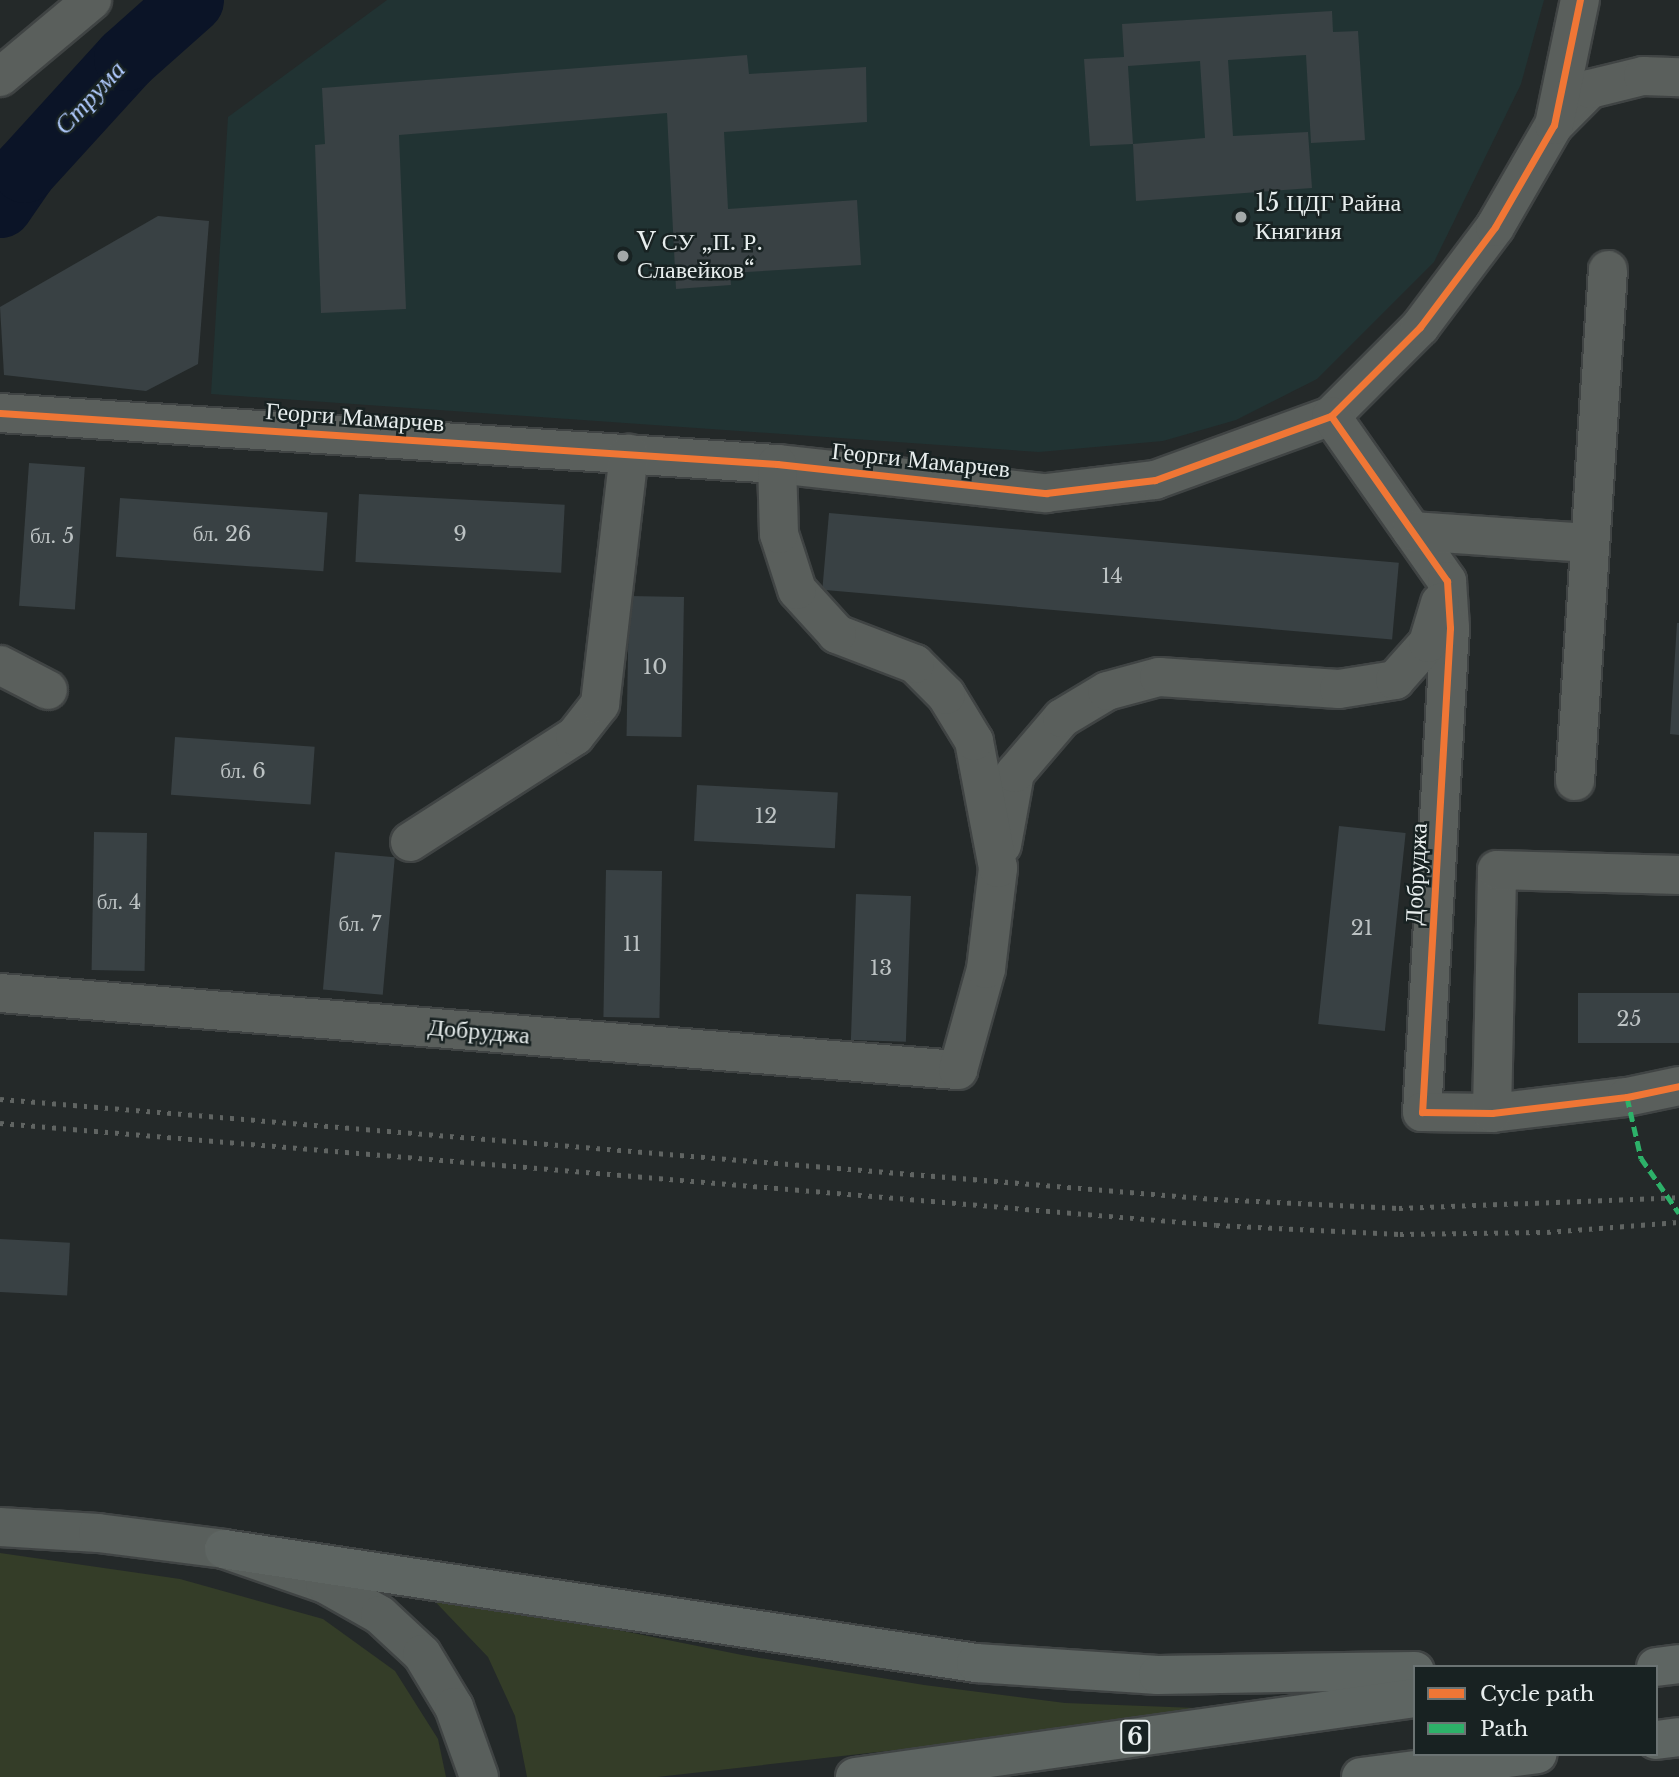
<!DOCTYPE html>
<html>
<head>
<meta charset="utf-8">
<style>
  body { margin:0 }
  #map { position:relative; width:1679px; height:1777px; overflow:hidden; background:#242929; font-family:"Libre Baskerville",serif }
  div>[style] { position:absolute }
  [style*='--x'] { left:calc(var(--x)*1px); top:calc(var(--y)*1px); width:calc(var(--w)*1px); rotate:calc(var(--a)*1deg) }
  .built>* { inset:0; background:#213333 }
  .green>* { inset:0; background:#343d28 }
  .river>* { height:65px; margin:-32.5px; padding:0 32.5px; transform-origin:32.5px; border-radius:32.5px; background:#0b1427 }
  .building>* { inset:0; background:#394144; transform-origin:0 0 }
  .roads { filter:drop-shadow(2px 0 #404444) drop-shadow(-2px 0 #404444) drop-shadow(0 2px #404444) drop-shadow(0 -2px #404444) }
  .minor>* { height:38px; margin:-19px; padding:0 19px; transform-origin:19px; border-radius:19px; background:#5a5f5c }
  .major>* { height:38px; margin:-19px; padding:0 19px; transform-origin:19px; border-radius:19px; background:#595f5c }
  .highway>* { height:38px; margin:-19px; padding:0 19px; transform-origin:19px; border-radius:19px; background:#5e6562 }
  .rail>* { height:5px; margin-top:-2.5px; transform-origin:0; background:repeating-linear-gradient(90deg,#606462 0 3.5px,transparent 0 10.5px) }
  .quiet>* { height:5px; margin-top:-2.5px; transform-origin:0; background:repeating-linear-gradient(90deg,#2db169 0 10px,transparent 0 15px) }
  .cycleway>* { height:7px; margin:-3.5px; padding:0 3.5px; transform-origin:3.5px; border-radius:3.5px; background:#f07635 }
  .dots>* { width:19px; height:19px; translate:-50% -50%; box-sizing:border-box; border:4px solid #182222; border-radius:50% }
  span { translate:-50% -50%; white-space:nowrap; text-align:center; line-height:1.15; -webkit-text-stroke:5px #182222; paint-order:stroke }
  .number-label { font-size:21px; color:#bcc2c3 }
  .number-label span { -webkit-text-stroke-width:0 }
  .shield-label span { padding:2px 5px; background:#182222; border:2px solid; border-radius:5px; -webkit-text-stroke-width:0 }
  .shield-label { font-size:23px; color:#e7eded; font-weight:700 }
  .poi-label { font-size:24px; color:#e7eded }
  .left { translate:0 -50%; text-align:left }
  .street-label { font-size:24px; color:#e7eded }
  .water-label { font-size:26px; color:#b1cbfe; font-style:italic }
  .legend { position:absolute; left:1413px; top:1665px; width:245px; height:91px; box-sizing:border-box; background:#182222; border:2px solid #6b7373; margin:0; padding:9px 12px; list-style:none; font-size:21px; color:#e7eded }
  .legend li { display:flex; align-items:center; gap:14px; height:35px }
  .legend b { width:35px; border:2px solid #6b7373 }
</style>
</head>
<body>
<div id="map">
  <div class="built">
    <i style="clip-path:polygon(387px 0,1544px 0,1521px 84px,1434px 262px,1317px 379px,1236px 420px,1163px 441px,1039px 452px,211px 394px,228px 117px)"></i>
  </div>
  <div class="green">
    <i style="clip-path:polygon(0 1553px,180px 1579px,323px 1619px,395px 1671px,438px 1739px,446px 1777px,0 1777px)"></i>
    <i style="clip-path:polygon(425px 1591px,742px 1655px,924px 1685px,1065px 1703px,1222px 1709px,1214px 1714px,657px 1777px,527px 1777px,515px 1716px,488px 1657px)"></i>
  </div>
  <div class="river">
    <i style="--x:0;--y:205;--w:42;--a:-55.6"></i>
    <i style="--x:24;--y:170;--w:151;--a:-47.7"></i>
    <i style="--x:126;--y:58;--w:87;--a:-41.7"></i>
  </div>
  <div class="building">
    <i style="clip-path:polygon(1332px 11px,1333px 32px,1358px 31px,1365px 140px,1311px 143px,1306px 55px,1228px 60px,1233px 136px,1308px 132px,1312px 188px,1136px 201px,1133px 144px,1205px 138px,1200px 61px,1128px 66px,1133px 144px,1090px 146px,1084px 59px,1124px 57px,1122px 24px)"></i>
    <i style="clip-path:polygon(747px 55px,749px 74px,866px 67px,867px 122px,724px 132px,728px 209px,857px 200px,861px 265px,730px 273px,731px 285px,676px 289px,667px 113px,399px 135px,406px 309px,321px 313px,315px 145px,325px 144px,322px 88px)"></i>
    <i style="clip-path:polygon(158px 216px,209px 221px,198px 364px,146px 391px,4px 375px,0 307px)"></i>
    <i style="left:29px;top:463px;width:56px;height:143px;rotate:4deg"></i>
    <i style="left:359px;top:494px;width:206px;height:68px;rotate:3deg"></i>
    <i style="left:120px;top:498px;width:208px;height:59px;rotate:4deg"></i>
    <i style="left:829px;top:513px;width:572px;height:77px;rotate:5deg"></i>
    <i style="left:629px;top:596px;width:55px;height:140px;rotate:1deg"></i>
    <i style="clip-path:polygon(1677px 623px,1679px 623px,1679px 735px,1670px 734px)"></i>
    <i style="left:175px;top:737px;width:140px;height:58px;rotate:4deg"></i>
    <i style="left:697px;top:785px;width:141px;height:56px;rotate:3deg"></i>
    <i style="left:1339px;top:826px;width:67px;height:199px;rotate:6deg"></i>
    <i style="left:94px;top:832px;width:53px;height:138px;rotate:1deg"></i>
    <i style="left:335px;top:852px;width:60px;height:138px;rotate:5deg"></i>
    <i style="left:606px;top:870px;width:56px;height:147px;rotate:1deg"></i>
    <i style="left:856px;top:894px;width:55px;height:146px;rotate:2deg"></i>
    <i style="left:1679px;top:993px;width:50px;height:101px;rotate:90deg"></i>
    <i style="left:0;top:1239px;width:70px;height:53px;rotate:3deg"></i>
  </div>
  <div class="roads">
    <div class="minor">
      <i style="--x:0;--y:77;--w:120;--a:-39.9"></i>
      <i style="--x:1554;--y:125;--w:51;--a:-45"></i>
      <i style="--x:1590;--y:89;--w:55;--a:-13.8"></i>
      <i style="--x:1643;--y:76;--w:36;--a:2"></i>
      <i style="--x:0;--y:413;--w:779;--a:3.76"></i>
      <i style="--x:777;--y:464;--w:271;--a:6.2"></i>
      <i style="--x:1046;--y:493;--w:110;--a:-6.8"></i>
      <i style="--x:1155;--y:480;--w:187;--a:-20"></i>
      <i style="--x:1331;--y:416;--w:126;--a:-45"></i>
      <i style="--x:1420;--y:327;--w:125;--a:-53.1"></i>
      <i style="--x:1495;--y:227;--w:118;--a:-60"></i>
      <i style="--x:1554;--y:125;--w:128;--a:-78.3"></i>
      <i style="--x:1331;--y:416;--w:202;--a:54.9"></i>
      <i style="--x:1447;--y:581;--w:47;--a:86.3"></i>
      <i style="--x:1450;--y:628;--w:485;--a:93.3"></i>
      <i style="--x:1422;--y:1112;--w:70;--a:0.8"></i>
      <i style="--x:1492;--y:1113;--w:136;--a:-6.8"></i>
      <i style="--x:1627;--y:1097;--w:53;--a:-11.9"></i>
      <i style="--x:1412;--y:531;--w:176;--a:3.9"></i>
      <i style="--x:0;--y:665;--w:54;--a:27.5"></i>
      <i style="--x:1575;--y:781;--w:512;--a:-86.31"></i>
      <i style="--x:410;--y:842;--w:196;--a:-32.7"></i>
      <i style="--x:575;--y:736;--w:41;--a:-52"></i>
      <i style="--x:600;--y:704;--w:252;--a:-83.4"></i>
      <i style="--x:1002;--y:845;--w:73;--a:-79.8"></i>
      <i style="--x:1015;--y:773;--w:72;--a:-49.5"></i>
      <i style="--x:1062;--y:718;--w:52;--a:-31"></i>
      <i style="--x:1107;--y:691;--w:54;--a:-15.1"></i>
      <i style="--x:1159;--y:677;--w:180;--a:3.8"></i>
      <i style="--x:1339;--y:689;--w:57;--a:-9.1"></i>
      <i style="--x:1395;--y:680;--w:50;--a:-48.3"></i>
      <i style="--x:1428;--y:643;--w:42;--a:-73.3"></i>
      <i style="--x:0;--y:993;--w:961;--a:4.6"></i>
      <i style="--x:958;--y:1070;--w:105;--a:-74.5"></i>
      <i style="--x:986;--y:969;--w:102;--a:-83.2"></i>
      <i style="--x:998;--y:868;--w:129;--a:-100.7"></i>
      <i style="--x:974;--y:741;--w:54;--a:-121.3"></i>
      <i style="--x:946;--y:695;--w:44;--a:-135"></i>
      <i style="--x:915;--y:664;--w:84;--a:-159"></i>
      <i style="--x:837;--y:634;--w:59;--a:-132.3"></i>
      <i style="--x:797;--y:590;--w:59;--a:-107.8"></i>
      <i style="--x:779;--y:534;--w:70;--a:-91.6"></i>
      <i style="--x:1492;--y:1113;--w:243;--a:-88.8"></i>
      <i style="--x:1497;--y:870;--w:182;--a:1.6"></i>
    </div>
    <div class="major">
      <i style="--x:0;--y:1527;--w:98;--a:3.5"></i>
      <i style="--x:98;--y:1533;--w:127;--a:7.2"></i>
      <i style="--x:224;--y:1549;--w:107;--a:19.1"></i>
      <i style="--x:325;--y:1584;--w:63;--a:29.4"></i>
      <i style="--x:380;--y:1615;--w:57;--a:42.9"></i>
      <i style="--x:422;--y:1654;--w:62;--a:58.9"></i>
      <i style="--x:454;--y:1707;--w:74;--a:70.3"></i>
    </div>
    <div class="highway">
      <i style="--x:224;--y:1549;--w:761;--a:8.62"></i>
      <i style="--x:976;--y:1663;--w:182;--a:3.8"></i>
      <i style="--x:1158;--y:1675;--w:257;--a:-0.9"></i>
      <i style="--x:1656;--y:1667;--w:23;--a:-7"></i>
      <i style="--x:1656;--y:1740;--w:23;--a:-7"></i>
      <i style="--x:855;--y:1777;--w:566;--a:-8.03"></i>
      <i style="--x:1361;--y:1777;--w:178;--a:-7.4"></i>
    </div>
  </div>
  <div class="rail">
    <i style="--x:0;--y:1099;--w:1218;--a:4.71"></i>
    <i style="--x:1214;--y:1199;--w:185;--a:2.8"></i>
    <i style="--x:1399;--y:1208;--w:280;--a:-2.2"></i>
    <i style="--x:0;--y:1123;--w:1220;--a:4.79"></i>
    <i style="--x:1216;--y:1225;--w:184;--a:2.8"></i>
    <i style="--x:1400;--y:1234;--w:147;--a:-0.8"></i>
    <i style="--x:1547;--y:1232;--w:132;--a:-4.3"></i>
  </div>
  <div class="quiet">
    <i style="--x:1627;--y:1097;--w:63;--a:77.1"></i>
    <i style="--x:1641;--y:1158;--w:67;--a:55.4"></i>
  </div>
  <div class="cycleway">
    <i style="--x:0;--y:413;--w:779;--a:3.76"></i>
    <i style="--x:777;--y:464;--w:271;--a:6.2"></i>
    <i style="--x:1046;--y:493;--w:110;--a:-6.8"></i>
    <i style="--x:1155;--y:480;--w:187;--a:-20"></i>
    <i style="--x:1331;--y:416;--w:126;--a:-45"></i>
    <i style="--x:1420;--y:327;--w:125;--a:-53.1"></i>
    <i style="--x:1495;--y:227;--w:118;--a:-60"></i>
    <i style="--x:1554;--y:125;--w:128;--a:-78.3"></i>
    <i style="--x:1331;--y:416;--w:202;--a:54.9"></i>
    <i style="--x:1447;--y:581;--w:47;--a:86.3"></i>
    <i style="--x:1450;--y:628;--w:485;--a:93.3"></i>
    <i style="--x:1422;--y:1112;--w:70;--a:0.8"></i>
    <i style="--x:1492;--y:1113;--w:136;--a:-6.8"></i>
    <i style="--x:1627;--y:1097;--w:53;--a:-11.9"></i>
  </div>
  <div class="dots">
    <i style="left:1241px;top:217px;background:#a3a8a8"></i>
    <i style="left:623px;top:256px;background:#a3a8a8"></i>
  </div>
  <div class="number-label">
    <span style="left:222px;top:534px">бл. 26</span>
    <span style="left:460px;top:534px">9</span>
    <span style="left:52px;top:536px">бл. 5</span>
    <span style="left:1112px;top:576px">14</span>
    <span style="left:655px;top:667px">10</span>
    <span style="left:243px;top:771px">бл. 6</span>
    <span style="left:766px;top:816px">12</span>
    <span style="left:119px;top:902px">бл. 4</span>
    <span style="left:360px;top:924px">бл. 7</span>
    <span style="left:1362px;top:928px">21</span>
    <span style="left:632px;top:944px">11</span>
    <span style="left:881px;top:968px">13</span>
    <span style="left:1629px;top:1019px">25</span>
  </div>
  <div class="shield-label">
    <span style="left:1135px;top:1737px">6</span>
  </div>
  <div class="poi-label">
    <span class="left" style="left:1255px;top:217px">15 ЦДГ Райна<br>Княгиня</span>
    <span class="left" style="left:637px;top:256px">V СУ „П. Р.<br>Славейков“</span>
  </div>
  <div class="street-label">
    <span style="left:355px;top:417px;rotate:4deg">Георги Мамарчев</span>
    <span style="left:921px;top:460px;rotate:6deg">Георги Мамарчев</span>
    <span style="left:1416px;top:874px;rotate:-87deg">Добруджа</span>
    <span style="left:479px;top:1031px;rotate:5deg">Добруджа</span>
  </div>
  <div class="water-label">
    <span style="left:90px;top:98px;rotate:-47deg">Струма</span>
  </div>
  <ul class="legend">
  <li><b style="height:9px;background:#f07635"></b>Cycle path</li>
  <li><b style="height:9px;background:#2db169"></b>Path</li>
  </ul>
</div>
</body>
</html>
